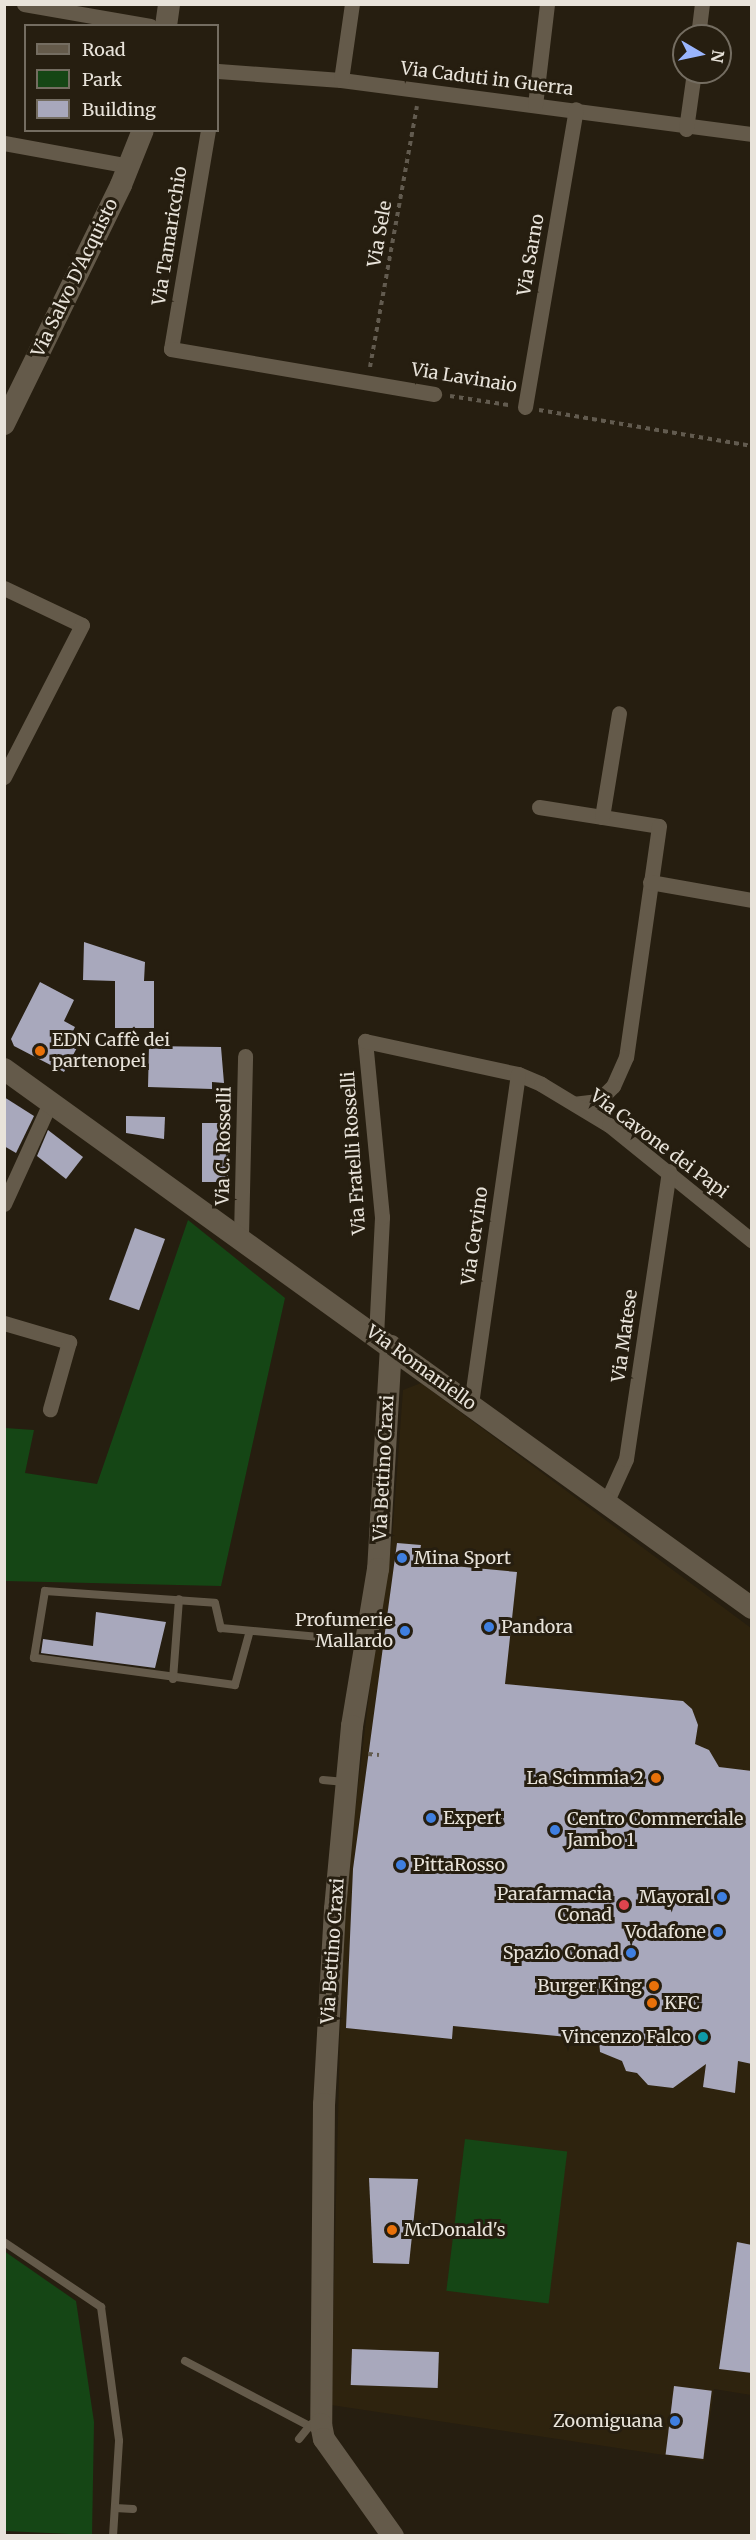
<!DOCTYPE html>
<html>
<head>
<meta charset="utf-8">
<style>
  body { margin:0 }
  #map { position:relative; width:756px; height:2540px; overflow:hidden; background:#261e10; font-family:Merriweather,serif }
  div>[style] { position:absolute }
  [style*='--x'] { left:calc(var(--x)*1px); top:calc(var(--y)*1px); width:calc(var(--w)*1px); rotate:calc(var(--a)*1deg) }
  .built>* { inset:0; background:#2e230e }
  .green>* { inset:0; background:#154615; transform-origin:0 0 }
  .building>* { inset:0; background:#a8a8bc; transform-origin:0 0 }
  .path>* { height:4px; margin-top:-2px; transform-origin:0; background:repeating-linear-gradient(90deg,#625b4f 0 4.5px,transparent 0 9px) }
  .lane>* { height:8px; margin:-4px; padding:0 4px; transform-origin:4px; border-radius:4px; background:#645a4a }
  .street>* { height:15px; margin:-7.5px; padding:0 7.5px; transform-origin:7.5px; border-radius:7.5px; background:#645a4a }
  .secondary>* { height:22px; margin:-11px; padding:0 11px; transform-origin:11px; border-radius:11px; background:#645a4a }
  .dots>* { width:16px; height:16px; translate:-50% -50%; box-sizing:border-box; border:3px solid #261e10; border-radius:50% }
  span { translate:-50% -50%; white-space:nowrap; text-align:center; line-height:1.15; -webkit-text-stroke:6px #261e10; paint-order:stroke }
  .street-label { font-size:18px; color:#e8e3da }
  .poi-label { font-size:18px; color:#e8e3da }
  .left { translate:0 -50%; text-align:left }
  .right { translate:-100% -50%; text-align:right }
  .frame { position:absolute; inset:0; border:6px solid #e8e3da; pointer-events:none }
  .legend { position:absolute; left:24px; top:24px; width:195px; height:108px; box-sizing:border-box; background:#261e10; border:2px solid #746d61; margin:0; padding:8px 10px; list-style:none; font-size:18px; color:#e8e3da }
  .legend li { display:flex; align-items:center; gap:12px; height:30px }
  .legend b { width:30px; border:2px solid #746d61 }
  .north { position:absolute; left:672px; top:24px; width:60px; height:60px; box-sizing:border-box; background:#261e10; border:2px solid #746d61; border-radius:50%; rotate:99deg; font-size:16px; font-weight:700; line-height:24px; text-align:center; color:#e8e3da }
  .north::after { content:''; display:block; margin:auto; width:21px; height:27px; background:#9ab5fd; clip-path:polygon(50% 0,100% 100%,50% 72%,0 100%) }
</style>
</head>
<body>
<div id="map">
  <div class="built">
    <i style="clip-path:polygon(421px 1383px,751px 1628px,751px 2395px,714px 2389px,704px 2461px,331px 2405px,343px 1913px,378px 1620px,392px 1540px,403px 1390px)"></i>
  </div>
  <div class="green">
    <i style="clip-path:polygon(188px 1220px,285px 1298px,221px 1586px,5px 1581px,5px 1428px,34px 1430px,25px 1473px,97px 1484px)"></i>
    <i style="left:465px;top:2139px;width:103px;height:153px;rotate:7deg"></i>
    <i style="clip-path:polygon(4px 2251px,76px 2301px,94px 2422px,92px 2535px,5px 2531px)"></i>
  </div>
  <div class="building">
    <i style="clip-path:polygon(84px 942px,145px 962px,144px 981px,154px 981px,154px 1028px,115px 1028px,115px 981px,83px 980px)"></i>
    <i style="clip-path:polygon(40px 982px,74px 1000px,64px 1021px,75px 1027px,70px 1037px,80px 1042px,64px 1072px,14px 1046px,11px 1039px)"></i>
    <i style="clip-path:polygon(149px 1046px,221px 1047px,224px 1083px,212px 1082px,212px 1089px,148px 1087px)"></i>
    <i style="clip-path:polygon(4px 1097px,34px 1116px,16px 1153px,4px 1146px)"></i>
    <i style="clip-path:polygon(126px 1116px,165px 1117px,164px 1139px,126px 1133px)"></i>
    <i style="left:202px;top:1123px;width:26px;height:59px"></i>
    <i style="clip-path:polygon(48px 1130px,83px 1157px,66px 1179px,37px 1156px)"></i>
    <i style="left:135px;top:1228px;width:32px;height:76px;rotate:20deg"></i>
    <i style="clip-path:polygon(397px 1543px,421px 1545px,419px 1557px,443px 1565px,517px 1572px,505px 1684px,683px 1701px,692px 1709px,698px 1725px,695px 1744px,709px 1750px,719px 1767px,752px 1771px,752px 2064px,738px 2061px,735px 2093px,703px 2087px,706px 2064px,673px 2088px,648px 2085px,637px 2073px,626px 2071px,622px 2061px,600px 2052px,599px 2040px,453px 2026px,452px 2039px,346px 2028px,353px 1869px)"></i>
    <i style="clip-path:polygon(96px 1612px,166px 1622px,155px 1668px,41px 1653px,43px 1639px,93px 1646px)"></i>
    <i style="clip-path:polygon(369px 2178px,418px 2179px,409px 2264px,373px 2263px)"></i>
    <i style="clip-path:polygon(737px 2242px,752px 2245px,752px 2373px,719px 2369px)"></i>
    <i style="left:352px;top:2349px;width:87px;height:36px;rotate:2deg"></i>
    <i style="left:674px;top:2386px;width:38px;height:69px;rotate:7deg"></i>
  </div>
  <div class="path">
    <i style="--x:370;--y:367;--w:265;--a:-79.8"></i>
    <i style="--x:450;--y:396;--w:59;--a:8.8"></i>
    <i style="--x:539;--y:410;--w:216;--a:9.6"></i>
    <i style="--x:368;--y:1754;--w:11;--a:5"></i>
  </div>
  <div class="lane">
    <i style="--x:249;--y:1634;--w:53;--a:105.4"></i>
    <i style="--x:235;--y:1685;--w:203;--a:-172.3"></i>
    <i style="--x:34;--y:1658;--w:68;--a:-80.7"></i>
    <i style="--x:45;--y:1591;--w:170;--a:4"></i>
    <i style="--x:215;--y:1603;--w:26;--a:77"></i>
    <i style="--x:221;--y:1628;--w:145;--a:5.2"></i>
    <i style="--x:173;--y:1679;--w:80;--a:-85.7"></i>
    <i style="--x:323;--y:1780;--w:22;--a:5"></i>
    <i style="--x:4;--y:2242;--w:117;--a:33.8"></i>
    <i style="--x:101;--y:2307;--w:135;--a:82.3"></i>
    <i style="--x:119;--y:2441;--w:95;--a:93.6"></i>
    <i style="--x:185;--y:2361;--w:147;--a:27.6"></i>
    <i style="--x:299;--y:2439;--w:19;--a:-51"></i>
    <i style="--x:115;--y:2508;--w:18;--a:3"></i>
  </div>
  <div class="street">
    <i style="--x:24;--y:4;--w:128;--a:9.9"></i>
    <i style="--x:698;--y:36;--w:32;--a:-83"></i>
    <i style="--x:218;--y:71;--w:123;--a:4.2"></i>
    <i style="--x:341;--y:80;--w:415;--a:7.5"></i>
    <i style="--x:341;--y:80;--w:77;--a:-81.8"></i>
    <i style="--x:535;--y:105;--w:102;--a:-83.2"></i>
    <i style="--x:686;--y:129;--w:58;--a:-82"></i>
    <i style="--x:208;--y:130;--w:222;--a:99.6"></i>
    <i style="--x:171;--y:349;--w:267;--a:9.7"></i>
    <i style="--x:4;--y:143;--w:127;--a:10.4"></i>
    <i style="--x:525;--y:407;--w:302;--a:-80.3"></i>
    <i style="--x:4;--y:588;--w:86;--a:25.4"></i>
    <i style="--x:82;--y:625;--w:171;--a:117.2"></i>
    <i style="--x:539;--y:807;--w:121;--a:9"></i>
    <i style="--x:659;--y:826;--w:233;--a:98.1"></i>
    <i style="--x:626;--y:1057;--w:32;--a:114"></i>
    <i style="--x:613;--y:1086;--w:21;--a:135"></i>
    <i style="--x:598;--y:1101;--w:23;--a:173"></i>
    <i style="--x:602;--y:817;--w:105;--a:-80.7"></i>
    <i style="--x:650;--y:882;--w:104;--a:10"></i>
    <i style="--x:4;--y:1204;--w:113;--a:-65.5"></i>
    <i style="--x:241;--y:1236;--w:180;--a:-88.7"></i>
    <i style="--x:4;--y:1323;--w:68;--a:16.3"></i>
    <i style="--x:69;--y:1342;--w:70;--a:105.8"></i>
    <i style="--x:376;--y:1336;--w:119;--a:-87.1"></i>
    <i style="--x:382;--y:1217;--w:177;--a:-95.5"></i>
    <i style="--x:365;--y:1041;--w:157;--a:12.2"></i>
    <i style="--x:518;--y:1074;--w:25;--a:23"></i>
    <i style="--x:541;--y:1084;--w:79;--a:31.1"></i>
    <i style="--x:609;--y:1125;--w:184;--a:39"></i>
    <i style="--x:471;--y:1404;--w:333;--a:-81.9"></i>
    <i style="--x:606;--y:1503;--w:48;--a:-65.6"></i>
    <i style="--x:626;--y:1459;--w:291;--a:-81.5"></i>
  </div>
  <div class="secondary">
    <i style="--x:166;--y:26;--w:22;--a:-82"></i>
    <i style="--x:4;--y:424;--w:266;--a:-63.9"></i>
    <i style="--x:121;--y:185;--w:59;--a:-68.2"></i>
    <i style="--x:4;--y:1069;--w:922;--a:35.78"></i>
    <i style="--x:391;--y:1346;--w:223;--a:93.3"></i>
    <i style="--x:378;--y:1569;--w:159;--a:99.4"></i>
    <i style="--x:352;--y:1726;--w:184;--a:95.3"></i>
    <i style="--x:335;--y:1909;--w:195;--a:93.2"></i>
    <i style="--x:324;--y:2104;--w:320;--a:90.5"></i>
    <i style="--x:321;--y:2424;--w:15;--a:79"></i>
    <i style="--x:324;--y:2439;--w:119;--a:54.6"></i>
  </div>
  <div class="dots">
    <i style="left:40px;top:1051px;background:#e8710a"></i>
    <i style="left:402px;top:1558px;background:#3f7fe0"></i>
    <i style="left:489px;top:1627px;background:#3f7fe0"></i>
    <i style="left:405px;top:1631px;background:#3f7fe0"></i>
    <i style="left:656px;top:1778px;background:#e8710a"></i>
    <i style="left:431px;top:1818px;background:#3f7fe0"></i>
    <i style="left:555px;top:1830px;background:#3f7fe0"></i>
    <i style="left:401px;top:1865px;background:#3f7fe0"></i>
    <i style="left:722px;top:1897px;background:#3f7fe0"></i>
    <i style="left:624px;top:1905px;background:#e0444e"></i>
    <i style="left:718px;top:1932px;background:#3f7fe0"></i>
    <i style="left:631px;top:1953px;background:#3f7fe0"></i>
    <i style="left:654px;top:1986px;background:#e8710a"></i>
    <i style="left:652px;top:2003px;background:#e8710a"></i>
    <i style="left:703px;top:2037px;background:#0f9aa8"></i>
    <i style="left:392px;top:2230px;background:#e8710a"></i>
    <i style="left:675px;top:2421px;background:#3f7fe0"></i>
  </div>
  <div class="street-label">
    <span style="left:487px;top:79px;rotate:7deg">Via Caduti in Guerra</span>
    <span style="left:380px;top:234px;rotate:-80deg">Via Sele</span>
    <span style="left:170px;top:236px;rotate:-81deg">Via Tamaricchio</span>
    <span style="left:531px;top:255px;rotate:-80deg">Via Sarno</span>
    <span style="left:75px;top:278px;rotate:-64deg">Via Salvo D'Acquisto</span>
    <span style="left:464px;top:378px;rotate:9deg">Via Lavinaio</span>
    <span style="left:659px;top:1144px;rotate:37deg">Via Cavone dei Papi</span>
    <span style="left:224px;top:1146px;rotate:-89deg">Via C. Rosselli</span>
    <span style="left:354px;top:1153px;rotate:-94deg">Via Fratelli Rosselli</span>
    <span style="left:475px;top:1236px;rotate:-82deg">Via Cervino</span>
    <span style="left:625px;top:1336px;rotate:-82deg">Via Matese</span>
    <span style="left:421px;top:1368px;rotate:36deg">Via Romaniello</span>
    <span style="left:384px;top:1468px;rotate:-87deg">Via Bettino Craxi</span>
    <span style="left:333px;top:1951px;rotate:-86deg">Via Bettino Craxi</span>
  </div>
  <div class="poi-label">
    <span class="left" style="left:52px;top:1051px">EDN Caffè dei<br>partenopei</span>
    <span class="left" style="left:414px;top:1558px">Mina Sport</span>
    <span class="right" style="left:393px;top:1631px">Profumerie<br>Mallardo</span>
    <span class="left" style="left:501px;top:1627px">Pandora</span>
    <span class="right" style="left:644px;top:1778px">La Scimmia 2</span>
    <span class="left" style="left:443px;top:1818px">Expert</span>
    <span class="left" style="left:567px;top:1830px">Centro Commerciale<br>Jambo 1</span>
    <span class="left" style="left:413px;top:1865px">PittaRosso</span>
    <span class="right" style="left:612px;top:1905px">Parafarmacia<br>Conad</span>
    <span class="right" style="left:710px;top:1897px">Mayoral</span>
    <span class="right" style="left:706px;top:1932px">Vodafone</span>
    <span class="right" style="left:619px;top:1953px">Spazio Conad</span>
    <span class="right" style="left:642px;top:1986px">Burger King</span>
    <span class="left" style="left:664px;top:2003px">KFC</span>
    <span class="right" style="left:691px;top:2037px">Vincenzo Falco</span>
    <span class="left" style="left:404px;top:2230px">McDonald's</span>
    <span class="right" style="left:663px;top:2421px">Zoomiguana</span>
  </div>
  <div class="frame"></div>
  <ul class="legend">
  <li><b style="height:8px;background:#645a4a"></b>Road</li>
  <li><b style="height:16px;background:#154615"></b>Park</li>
  <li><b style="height:16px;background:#a8a8bc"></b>Building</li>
  </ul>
  <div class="north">N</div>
</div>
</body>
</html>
